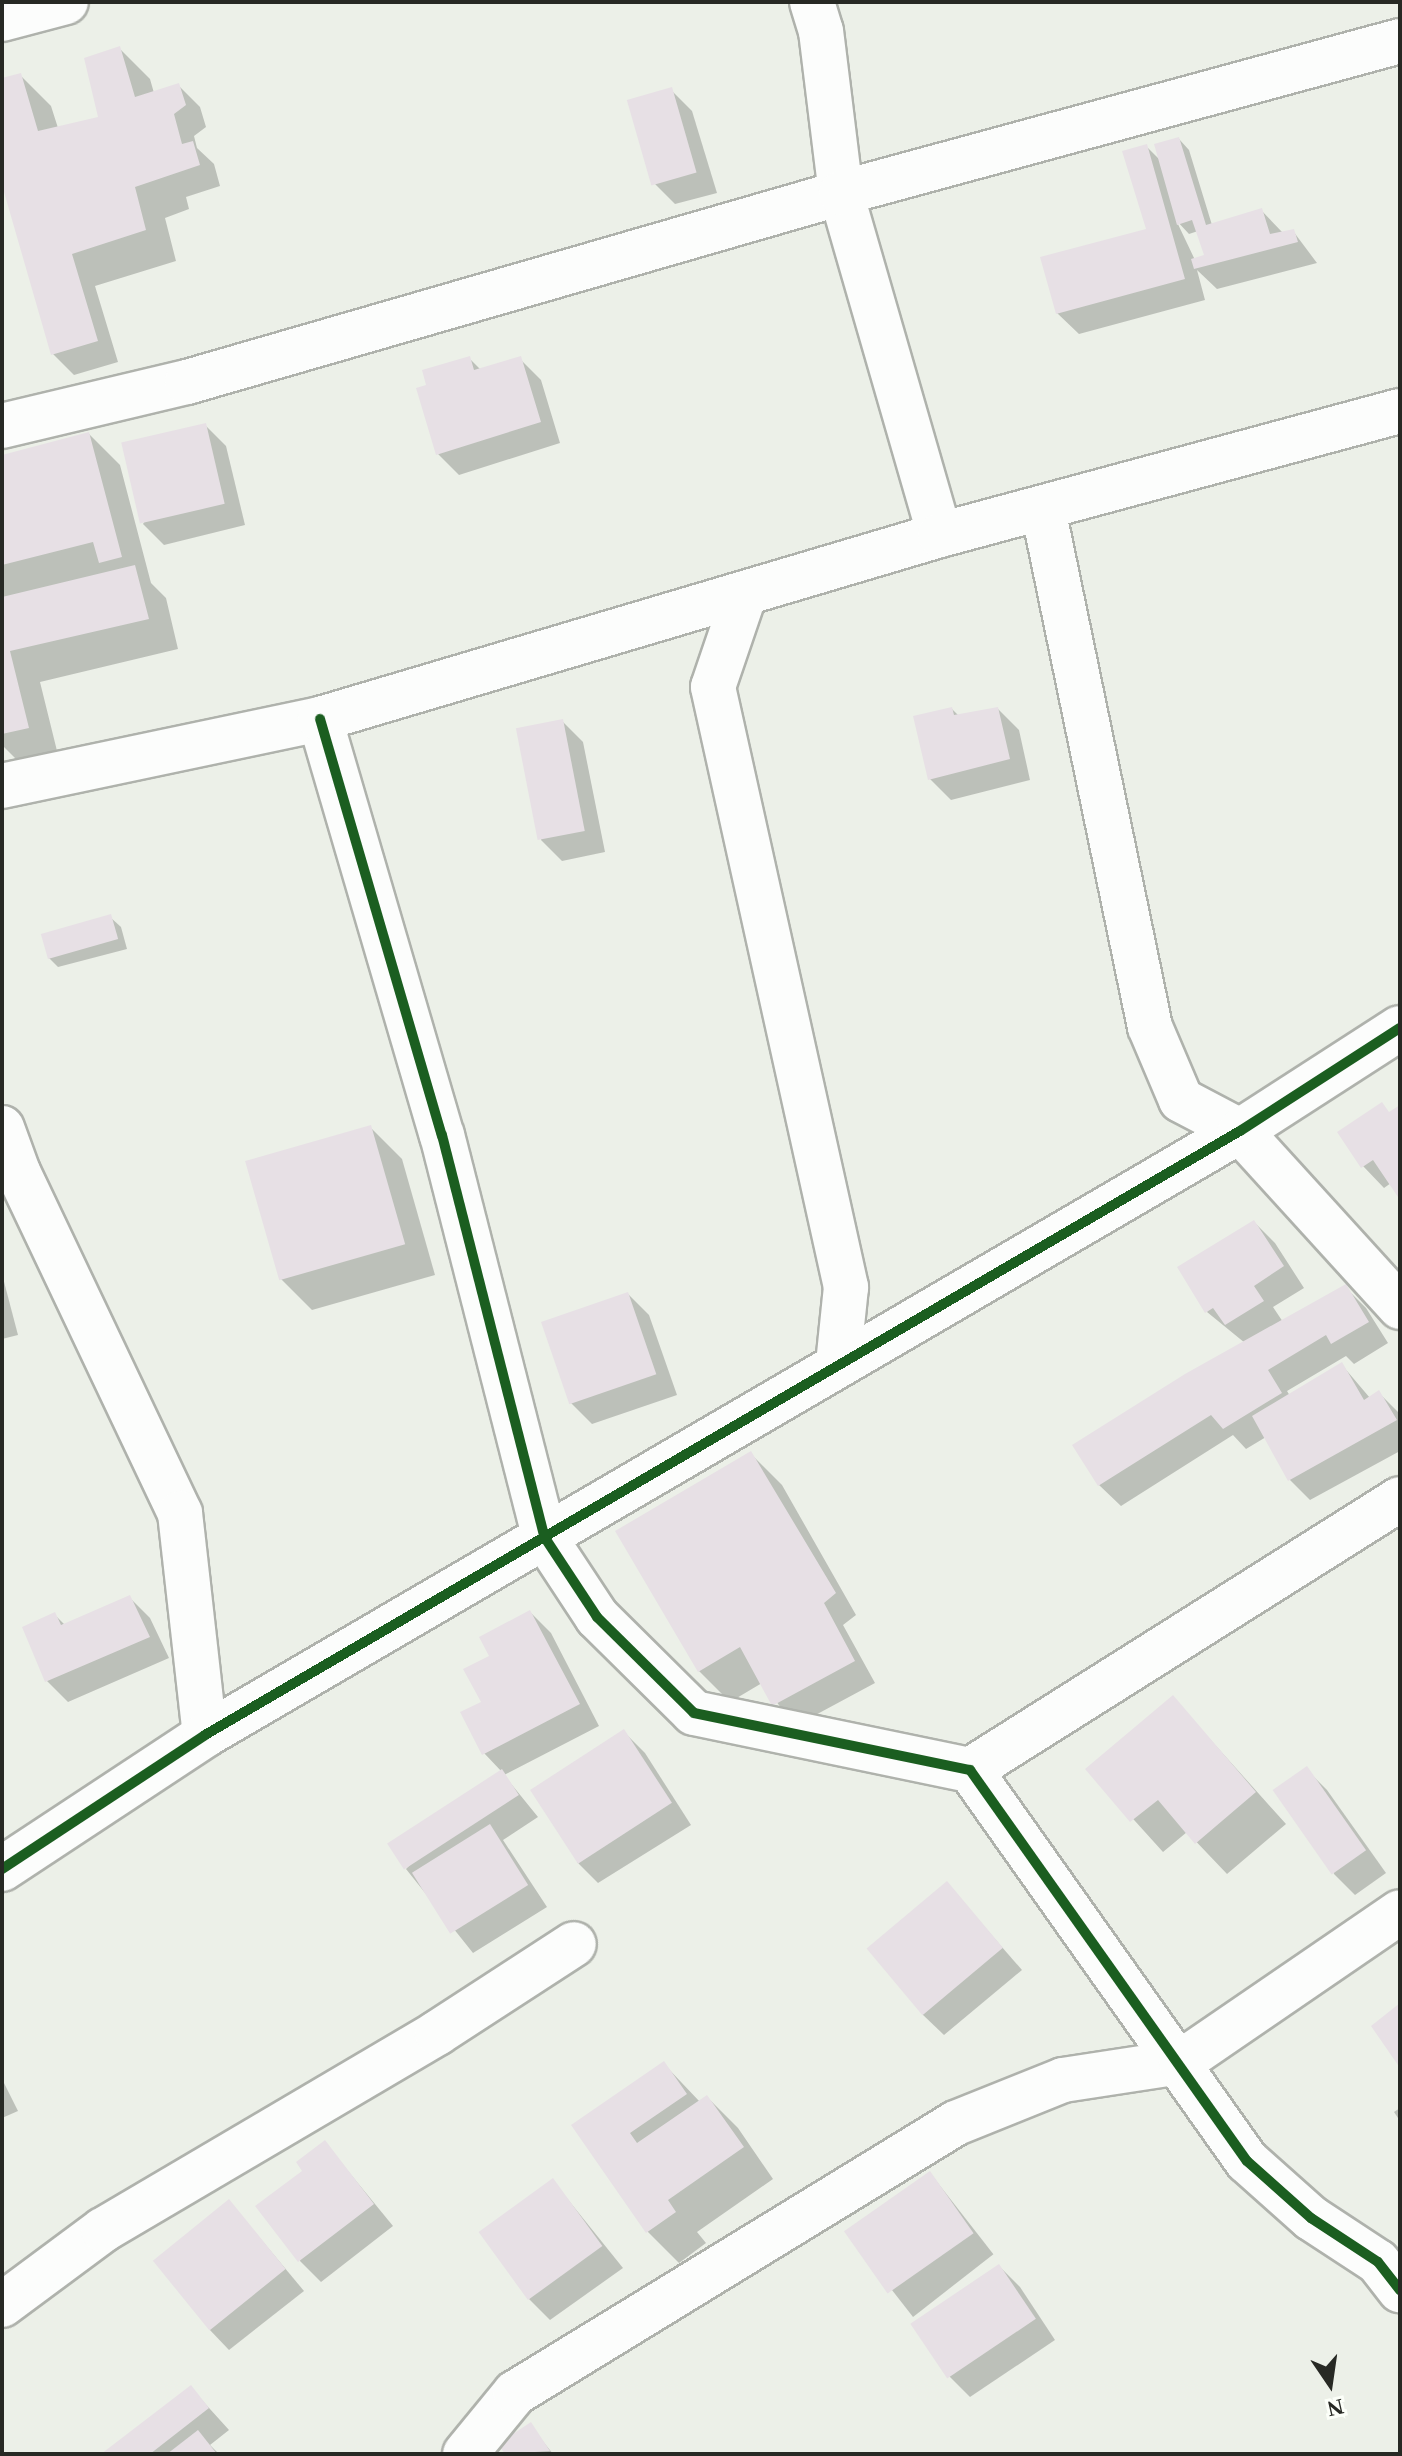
<!DOCTYPE html>
<html>
<head>
<meta charset="utf-8">
<style>
  body { margin:0 }
  #map { position:relative; width:1402px; height:2456px; overflow:hidden; background:#ecf0e8; font-family:Georgia,serif }
  div>[style] { position:absolute }
  [style*='--x'] { left:calc(var(--x)*1px); top:calc(var(--y)*1px); width:calc(var(--w)*1px); rotate:calc(var(--a)*1deg) }
  .shadow>* { inset:0; background:#0003; transform-origin:0 0 }
  .building>* { inset:0; background:#e7e0e5; transform-origin:0 0 }
  .roads { filter:drop-shadow(2px 0 #afb2ac) drop-shadow(-2px 0 #afb2ac) drop-shadow(0 2px #afb2ac) drop-shadow(0 -2px #afb2ac) }
  .minor>* { height:44px; margin:-22px; padding:0 22px; transform-origin:22px; border-radius:22px; background:#fcfdfc }
  .cycleway>* { height:10px; margin:-5px; padding:0 5px; transform-origin:5px; border-radius:5px; background:#1b5e20 }
  span { translate:-50% -50%; white-space:nowrap; text-align:center; line-height:1.15; -webkit-text-stroke:6px #fcfff9; paint-order:stroke }
  .frame { position:absolute; inset:0; border:4px solid #272924; pointer-events:none }
  .north { position:absolute; left:1290px; top:2344px; width:80px; height:80px; -webkit-text-stroke:6px #fcfff9; paint-order:stroke; rotate:167deg; font-size:22px; font-weight:700; line-height:32px; text-align:center; color:#272924 }
  .north::after { content:''; display:block; margin:auto; width:28px; height:36px; background:#272924; clip-path:polygon(50% 0,100% 100%,50% 72%,0 100%) }
</style>
</head>
<body>
<div id="map">
  <div class="shadow">
    <i style="clip-path:polygon(119px 48px,150px 79px,154px 93px,179px 86px,200px 107px,206px 127px,194px 136px,197px 148px,214px 164px,220px 186px,186px 197px,189px 209px,165px 218px,176px 261px,95px 286px,118px 362px,74px 375px,53px 354px,2px 178px,2px 80px,20px 75px,51px 106px,58px 128px,100px 118px)"></i>
    <i style="clip-path:polygon(671px 90px,692px 111px,717px 193px,675px 204px,654px 183px)"></i>
    <i style="clip-path:polygon(evenodd,1179px 139px,1189px 150px,1212px 225px,1261px 210px,1283px 233px,1293px 231px,1317px 263px,1217px 289px,1197px 270px,1205px 300px,1079px 334px,1057px 313px,1148px 230px,1146px 146px,1161px 161px,1179px 139px,1176px 220px,1189px 234px,1198px 231px,1206px 256px,1195px 260px,1176px 220px)"></i>
    <i style="clip-path:polygon(469px 358px,481px 370px,520px 359px,541px 380px,560px 443px,459px 475px,438px 454px,429px 386px)"></i>
    <i style="clip-path:polygon(205px 425px,226px 446px,245px 525px,164px 545px,143px 524px)"></i>
    <i style="clip-path:polygon(89px 434px,120px 465px,151px 583px,166px 598px,178px 649px,40px 682px,59px 759px,24px 767px,2px 745px,2px 457px)"></i>
    <i style="clip-path:polygon(952px 709px,959px 716px,998px 709px,1019px 730px,1030px 780px,951px 800px,930px 779px)"></i>
    <i style="clip-path:polygon(562px 721px,583px 742px,605px 852px,562px 861px,541px 840px)"></i>
    <i style="clip-path:polygon(110px 917px,121px 927px,127px 949px,58px 967px,48px 957px)"></i>
    <i style="clip-path:polygon(1400px 1108px,1400px 1196px,1391px 1183px,1384px 1188px,1363px 1166px,1390px 1114px)"></i>
    <i style="clip-path:polygon(371px 1128px,402px 1159px,435px 1275px,312px 1310px,281px 1279px)"></i>
    <i style="clip-path:polygon(1254px 1222px,1275px 1243px,1304px 1288px,1273px 1307px,1283px 1322px,1345px 1287px,1366px 1308px,1388px 1343px,1354px 1364px,1346px 1356px,1287px 1391px,1290px 1396px,1342px 1365px,1370px 1398px,1379px 1393px,1400px 1414px,1400px 1451px,1310px 1500px,1289px 1479px,1266px 1437px,1246px 1449px,1233px 1435px,1121px 1506px,1099px 1485px,1245px 1343px,1207px 1312px)"></i>
    <i style="clip-path:polygon(2px 1274px,18px 1335px,2px 1339px)"></i>
    <i style="clip-path:polygon(628px 1294px,649px 1315px,677px 1395px,592px 1424px,571px 1403px)"></i>
    <i style="clip-path:polygon(751px 1454px,782px 1485px,856px 1615px,843px 1625px,875px 1683px,795px 1726px,762px 1683px,730px 1702px,699px 1671px)"></i>
    <i style="clip-path:polygon(129px 1597px,150px 1618px,169px 1658px,68px 1702px,47px 1681px,54px 1614px,65px 1625px)"></i>
    <i style="clip-path:polygon(530px 1612px,551px 1633px,599px 1726px,504px 1775px,538px 1817px,503px 1840px,547px 1907px,473px 1953px,406px 1869px,502px 1772px,484px 1753px,492px 1657px)"></i>
    <i style="clip-path:polygon(1173px 1698px,1286px 1824px,1227px 1874px,1187px 1832px,1163px 1852px,1088px 1769px)"></i>
    <i style="clip-path:polygon(624px 1732px,645px 1753px,691px 1825px,598px 1883px,577px 1862px)"></i>
    <i style="clip-path:polygon(1306px 1769px,1327px 1790px,1386px 1873px,1355px 1895px,1334px 1874px)"></i>
    <i style="clip-path:polygon(947px 1884px,1022px 1970px,944px 2035px,922px 2014px)"></i>
    <i style="clip-path:polygon(663px 2063px,700px 2102px,707px 2097px,738px 2128px,773px 2179px,697px 2232px,706px 2243px,679px 2263px,648px 2232px,574px 2126px)"></i>
    <i style="clip-path:polygon(2px 2079px,18px 2111px,2px 2118px)"></i>
    <i style="clip-path:polygon(1400px 2108px,1400px 2121px,1394px 2112px)"></i>
    <i style="clip-path:polygon(325px 2143px,393px 2226px,321px 2282px,300px 2261px,305px 2171px)"></i>
    <i style="left:930px;top:2173px;width:103px;height:102px;rotate:52deg"></i>
    <i style="clip-path:polygon(553px 2181px,623px 2268px,550px 2320px,529px 2299px)"></i>
    <i style="clip-path:polygon(229px 2201px,304px 2291px,229px 2350px,208px 2328px)"></i>
    <i style="clip-path:polygon(999px 2266px,1020px 2287px,1055px 2340px,970px 2397px,949px 2376px)"></i>
    <i style="clip-path:polygon(191px 2388px,229px 2430px,210px 2445px,219px 2454px,105px 2454px)"></i>
    <i style="clip-path:polygon(530px 2425px,553px 2454px,507px 2454px,501px 2445px)"></i>
  </div>
  <div class="building">
    <i style="clip-path:polygon(120px 46px,135px 97px,179px 83px,186px 105px,174px 114px,182px 144px,193px 141px,200px 165px,135px 187px,146px 230px,72px 254px,98px 341px,51px 355px,2px 185px,2px 78px,21px 73px,38px 131px,98px 117px,84px 58px)"></i>
    <i style="left:672px;top:87px;width:89px;height:47px;rotate:74deg"></i>
    <i style="clip-path:polygon(1179px 137px,1206px 225px,1262px 208px,1270px 234px,1294px 229px,1298px 242px,1194px 269px,1191px 259px,1204px 255px,1192px 220px,1177px 225px,1154px 144px)"></i>
    <i style="clip-path:polygon(1147px 144px,1185px 279px,1056px 314px,1040px 257px,1146px 229px,1122px 151px)"></i>
    <i style="clip-path:polygon(470px 356px,474px 370px,521px 356px,541px 422px,436px 455px,416px 388px,426px 385px,422px 370px)"></i>
    <i style="left:206px;top:423px;width:83px;height:87px;rotate:77deg"></i>
    <i style="clip-path:polygon(89px 432px,122px 557px,99px 563px,93px 542px,2px 565px,2px 455px)"></i>
    <i style="clip-path:polygon(135px 565px,149px 619px,10px 651px,29px 728px,2px 734px,2px 597px)"></i>
    <i style="clip-path:polygon(952px 707px,954px 715px,998px 707px,1010px 759px,928px 780px,913px 716px)"></i>
    <i style="left:563px;top:719px;width:114px;height:48px;rotate:79deg"></i>
    <i style="left:111px;top:914px;width:26px;height:73px;rotate:74deg"></i>
    <i style="clip-path:polygon(1382px 1102px,1389px 1112px,1400px 1105px,1400px 1200px,1373px 1160px,1361px 1168px,1337px 1132px)"></i>
    <i style="left:371px;top:1125px;width:124px;height:131px;rotate:74deg"></i>
    <i style="clip-path:polygon(1254px 1220px,1284px 1266px,1254px 1286px,1264px 1301px,1225px 1325px,1213px 1308px,1205px 1313px,1177px 1267px)"></i>
    <i style="clip-path:polygon(1346px 1284px,1369px 1322px,1331px 1344px,1326px 1335px,1268px 1370px,1282px 1393px,1223px 1429px,1211px 1415px,1098px 1486px,1072px 1445px,1185px 1374px)"></i>
    <i style="left:628px;top:1292px;width:87px;height:92px;rotate:71deg"></i>
    <i style="clip-path:polygon(1342px 1362px,1364px 1400px,1379px 1390px,1397px 1420px,1288px 1481px,1252px 1416px)"></i>
    <i style="clip-path:polygon(751px 1451px,836px 1593px,824px 1603px,855px 1661px,772px 1706px,740px 1647px,698px 1672px,615px 1531px)"></i>
    <i style="clip-path:polygon(130px 1595px,150px 1637px,45px 1682px,22px 1627px,55px 1612px,61px 1625px)"></i>
    <i style="clip-path:polygon(530px 1610px,580px 1704px,482px 1755px,460px 1712px,481px 1702px,463px 1669px,489px 1656px,479px 1637px)"></i>
    <i style="clip-path:polygon(1173px 1695px,1256px 1792px,1195px 1844px,1158px 1800px,1130px 1822px,1085px 1769px)"></i>
    <i style="left:624px;top:1729px;width:88px;height:112px;rotate:57deg"></i>
    <i style="left:1307px;top:1766px;width:103px;height:42px;rotate:55deg"></i>
    <i style="left:502px;top:1769px;width:31px;height:137px;rotate:57deg"></i>
    <i style="left:490px;top:1824px;width:72px;height:92px;rotate:58deg"></i>
    <i style="left:947px;top:1881px;width:87px;height:105px;rotate:50deg"></i>
    <i style="clip-path:polygon(1400px 2003px,1400px 2068px,1371px 2026px)"></i>
    <i style="clip-path:polygon(664px 2061px,687px 2094px,630px 2133px,637px 2143px,707px 2095px,744px 2147px,668px 2200px,676px 2212px,646px 2233px,571px 2125px)"></i>
    <i style="clip-path:polygon(325px 2140px,374px 2204px,298px 2262px,255px 2206px,302px 2171px,296px 2162px)"></i>
    <i style="left:930px;top:2171px;width:76px;height:105px;rotate:55deg"></i>
    <i style="left:553px;top:2178px;width:84px;height:92px;rotate:54deg"></i>
    <i style="left:229px;top:2199px;width:90px;height:98px;rotate:51deg"></i>
    <i style="left:999px;top:2264px;width:66px;height:107px;rotate:56deg"></i>
    <i style="clip-path:polygon(191px 2385px,209px 2408px,150px 2454px,101px 2454px)"></i>
    <i style="clip-path:polygon(531px 2422px,550px 2451px,505px 2454px,498px 2444px)"></i>
    <i style="clip-path:polygon(198px 2430px,217px 2454px,167px 2454px)"></i>
  </div>
  <div class="roads">
    <div class="minor">
      <i style="--x:812;--y:2;--w:30;--a:73"></i>
      <i style="--x:821;--y:31;--w:163;--a:83"></i>
      <i style="--x:841;--y:193;--w:356;--a:73.9"></i>
      <i style="--x:2;--y:19;--w:66;--a:-14.9"></i>
      <i style="--x:2;--y:426;--w:190;--a:-13.4"></i>
      <i style="--x:187;--y:382;--w:681;--a:-16.12"></i>
      <i style="--x:841;--y:193;--w:579;--a:-15.21"></i>
      <i style="--x:1043;--y:509;--w:529;--a:78.33"></i>
      <i style="--x:1150;--y:1027;--w:79;--a:67"></i>
      <i style="--x:1181;--y:1100;--w:67;--a:27.7"></i>
      <i style="--x:1240;--y:1131;--w:238;--a:47.7"></i>
      <i style="--x:745;--y:593;--w:99;--a:108.8"></i>
      <i style="--x:713;--y:687;--w:615;--a:77.5"></i>
      <i style="--x:846;--y:1287;--w:78;--a:95.9"></i>
      <i style="--x:320;--y:719;--w:434;--a:73.7"></i>
      <i style="--x:442;--y:1135;--w:416;--a:75.7"></i>
      <i style="--x:545;--y:1538;--w:95;--a:56.6"></i>
      <i style="--x:597;--y:1617;--w:136;--a:44.7"></i>
      <i style="--x:694;--y:1713;--w:282;--a:11.7"></i>
      <i style="--x:970;--y:1770;--w:479;--a:54.7"></i>
      <i style="--x:1247;--y:2161;--w:86;--a:41.7"></i>
      <i style="--x:1311;--y:2218;--w:80;--a:33.3"></i>
      <i style="--x:1378;--y:2262;--w:36;--a:52"></i>
      <i style="--x:2;--y:786;--w:325;--a:-11.9"></i>
      <i style="--x:320;--y:719;--w:647;--a:-16.53"></i>
      <i style="--x:940;--y:535;--w:476;--a:-15.1"></i>
      <i style="--x:2;--y:1128;--w:47;--a:70"></i>
      <i style="--x:18;--y:1172;--w:378;--a:64.6"></i>
      <i style="--x:180;--y:1513;--w:223;--a:83.6"></i>
      <i style="--x:970;--y:1770;--w:508;--a:-32.22"></i>
      <i style="--x:2;--y:1869;--w:243;--a:-33.4"></i>
      <i style="--x:205;--y:1735;--w:1198;--a:-30.27"></i>
      <i style="--x:1240;--y:1131;--w:190;--a:-32.8"></i>
      <i style="--x:2;--y:2305;--w:126;--a:-36.6"></i>
      <i style="--x:103;--y:2230;--w:388;--a:-30.5"></i>
      <i style="--x:437;--y:2033;--w:163;--a:-33"></i>
      <i style="--x:465;--y:2454;--w:79;--a:-50.7"></i>
      <i style="--x:515;--y:2393;--w:517;--a:-31.48"></i>
      <i style="--x:956;--y:2123;--w:115;--a:-21.9"></i>
      <i style="--x:1063;--y:2080;--w:119;--a:-8.7"></i>
      <i style="--x:1181;--y:2062;--w:265;--a:-34.4"></i>
    </div>
  </div>
  <div class="cycleway">
    <i style="--x:320;--y:719;--w:434;--a:73.7"></i>
    <i style="--x:442;--y:1135;--w:416;--a:75.7"></i>
    <i style="--x:545;--y:1538;--w:95;--a:56.6"></i>
    <i style="--x:597;--y:1617;--w:136;--a:44.7"></i>
    <i style="--x:694;--y:1713;--w:282;--a:11.7"></i>
    <i style="--x:970;--y:1770;--w:479;--a:54.7"></i>
    <i style="--x:1247;--y:2161;--w:86;--a:41.7"></i>
    <i style="--x:1311;--y:2218;--w:80;--a:33.3"></i>
    <i style="--x:1378;--y:2262;--w:36;--a:52"></i>
    <i style="--x:2;--y:1869;--w:243;--a:-33.4"></i>
    <i style="--x:205;--y:1735;--w:1198;--a:-30.27"></i>
    <i style="--x:1240;--y:1131;--w:190;--a:-32.8"></i>
  </div>
  <div class="frame"></div>
  <div class="north">N</div>
</div>
</body>
</html>
